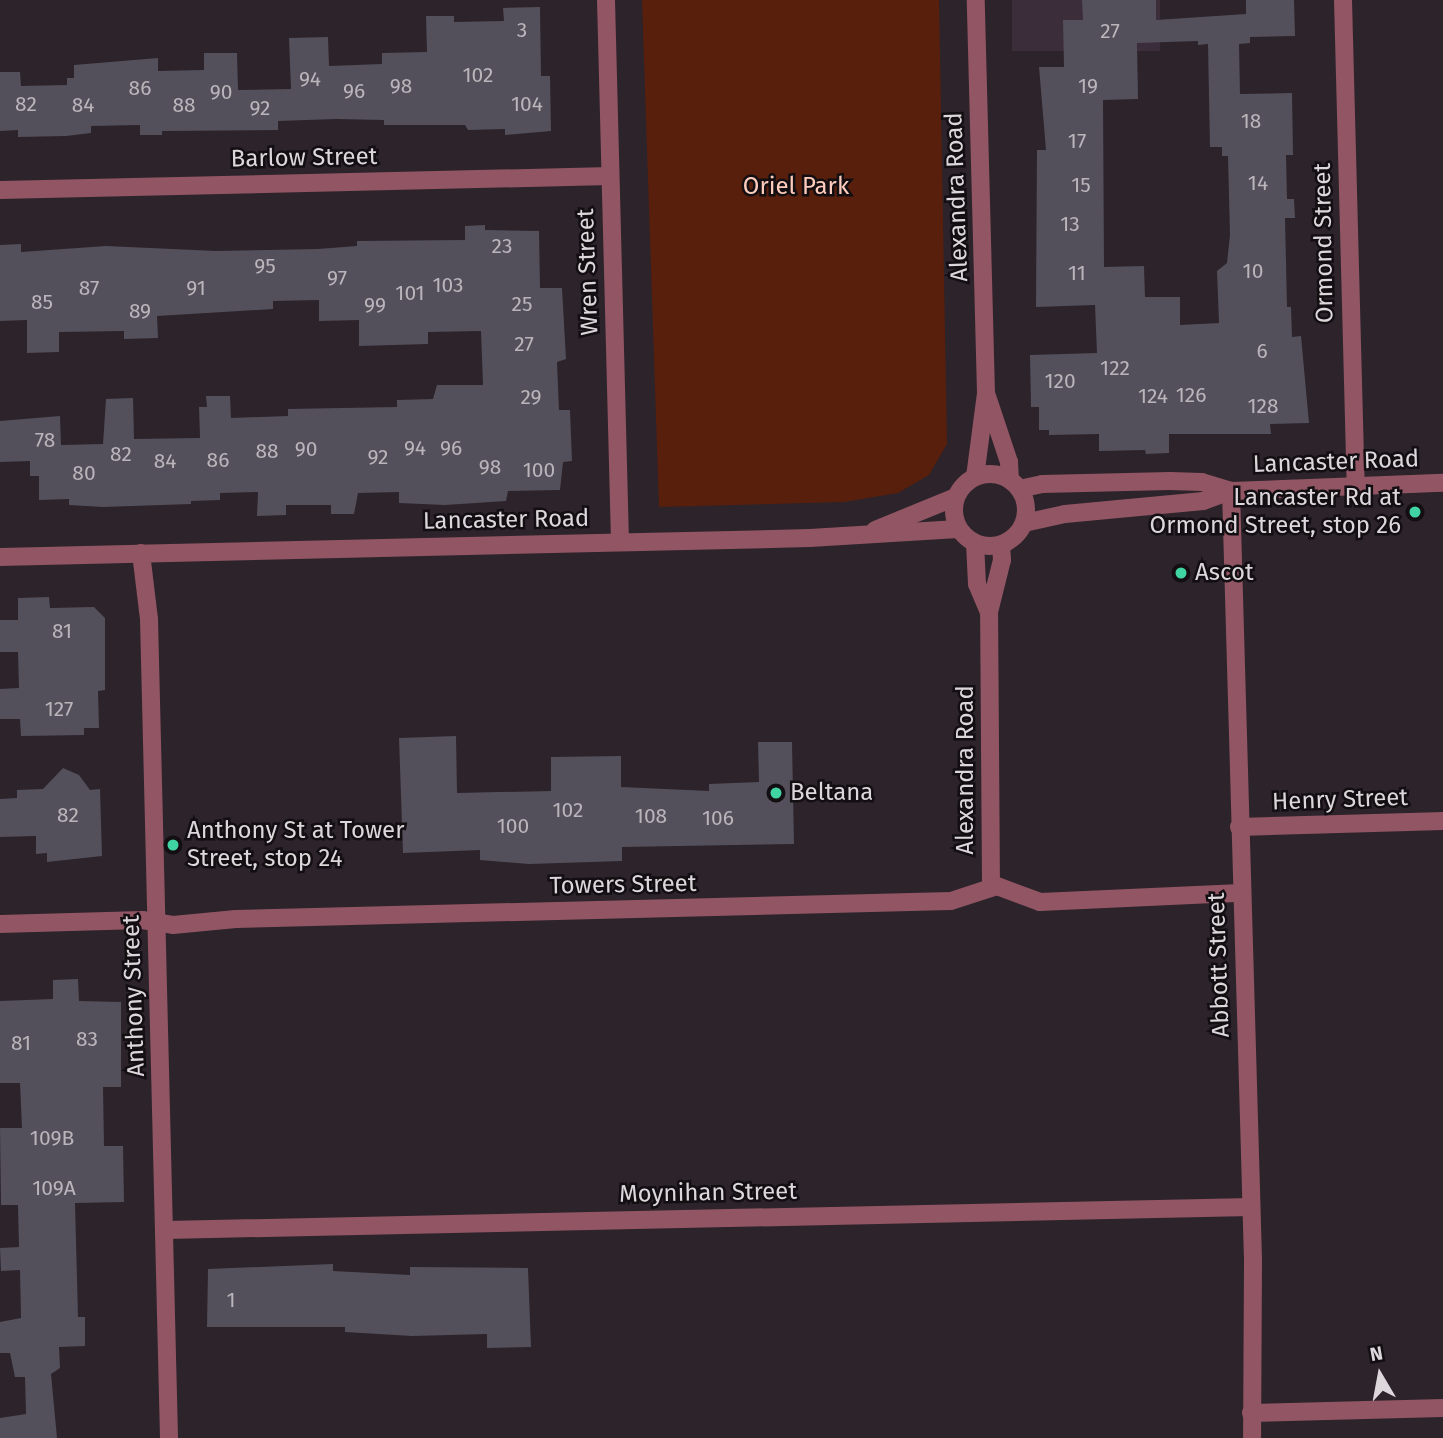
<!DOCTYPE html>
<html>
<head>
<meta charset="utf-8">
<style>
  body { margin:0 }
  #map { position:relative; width:1443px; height:1438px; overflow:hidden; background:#2c232b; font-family:"Fira Sans",sans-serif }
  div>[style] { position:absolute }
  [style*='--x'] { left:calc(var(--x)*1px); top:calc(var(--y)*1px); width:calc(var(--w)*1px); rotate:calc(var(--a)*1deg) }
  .built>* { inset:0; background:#3b2d39; transform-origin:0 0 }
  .green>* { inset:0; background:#581f0c }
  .building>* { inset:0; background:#53505b }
  .minor>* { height:18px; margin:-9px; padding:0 9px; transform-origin:9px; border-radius:9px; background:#915563 }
  .minor>.ring { margin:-9px; padding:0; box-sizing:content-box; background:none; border:18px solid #915563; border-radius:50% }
  .dots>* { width:19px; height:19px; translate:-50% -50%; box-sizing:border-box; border:4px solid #120e11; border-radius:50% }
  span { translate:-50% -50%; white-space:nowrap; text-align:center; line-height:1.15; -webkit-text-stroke:5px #120e11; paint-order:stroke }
  .number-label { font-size:21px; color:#bab5bb }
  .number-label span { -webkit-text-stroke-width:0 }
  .street-label { font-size:24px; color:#ddd7db }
  .park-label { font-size:24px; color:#fdccbc }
  .poi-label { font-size:24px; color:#ddd7db }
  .right { translate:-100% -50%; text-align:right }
  .left { translate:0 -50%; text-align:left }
  .north { position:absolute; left:1345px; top:1340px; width:70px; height:70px; -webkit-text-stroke:5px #120e11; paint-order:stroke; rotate:350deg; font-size:19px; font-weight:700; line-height:28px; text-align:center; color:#ddd7db }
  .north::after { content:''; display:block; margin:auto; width:24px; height:32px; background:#ddd7db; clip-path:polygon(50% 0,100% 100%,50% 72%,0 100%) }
</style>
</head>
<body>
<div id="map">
  <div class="built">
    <i style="left:1012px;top:0;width:148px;height:51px"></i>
  </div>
  <div class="green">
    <i style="clip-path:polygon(642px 0,939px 0,947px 444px,929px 475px,898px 493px,844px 502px,659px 507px)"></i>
  </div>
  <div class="building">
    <i style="clip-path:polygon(evenodd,1082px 0,1156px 0,1156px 20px,1246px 14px,1246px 0,1294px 0,1295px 36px,1250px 37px,1250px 43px,1239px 44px,1240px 94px,1292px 93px,1293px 155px,1286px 155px,1287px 199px,1294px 199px,1295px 218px,1285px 218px,1287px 307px,1291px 307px,1292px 337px,1301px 336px,1309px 423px,1270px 424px,1271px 434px,1169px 434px,1169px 453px,1146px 454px,1145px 450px,1099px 451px,1099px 434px,1049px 435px,1049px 430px,1039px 430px,1039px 407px,1031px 407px,1030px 355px,1097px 353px,1095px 305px,1036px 307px,1037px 150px,1046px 150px,1039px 67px,1064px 67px,1063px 20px,1083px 20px,1082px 0,1198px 41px,1198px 45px,1208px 44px,1210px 147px,1222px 147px,1222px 156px,1228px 156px,1230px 235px,1227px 263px,1217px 271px,1219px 323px,1180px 325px,1180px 297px,1145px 297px,1144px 266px,1104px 267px,1103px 100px,1138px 99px,1137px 43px,1198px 41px)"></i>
    <i style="clip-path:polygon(540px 7px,541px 76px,550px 76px,551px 131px,505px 135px,505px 129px,468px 130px,465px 125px,384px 125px,384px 120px,336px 119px,278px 121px,278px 130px,162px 131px,162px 135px,140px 135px,140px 125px,91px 126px,91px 133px,66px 136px,18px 137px,18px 130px,0 131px,0 72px,20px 72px,21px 86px,67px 85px,67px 78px,74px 78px,74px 65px,158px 58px,158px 71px,204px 70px,204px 53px,237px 53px,238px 90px,291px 89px,289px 38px,328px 37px,329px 66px,382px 64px,382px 53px,427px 52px,426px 16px,454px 16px,454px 22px,504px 21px,503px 8px)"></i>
    <i style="clip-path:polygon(485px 225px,485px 230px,539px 231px,540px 288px,562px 288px,566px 359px,557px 362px,559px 410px,570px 410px,572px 461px,563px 462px,560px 490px,508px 491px,506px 501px,445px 505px,399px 503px,399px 492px,358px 493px,354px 514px,331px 514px,331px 505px,286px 505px,286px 515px,257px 516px,258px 492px,220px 493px,220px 500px,191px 501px,191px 504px,103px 507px,69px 505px,69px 499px,39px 500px,39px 476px,30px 476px,30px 461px,0 462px,0 421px,60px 416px,61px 445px,103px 444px,106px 399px,133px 398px,134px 439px,200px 438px,199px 407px,207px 407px,206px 396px,230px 396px,231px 418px,288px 416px,288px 409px,397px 407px,397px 400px,433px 399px,437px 385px,483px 385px,481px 331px,428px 332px,428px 344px,359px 346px,359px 320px,319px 321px,319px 300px,273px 301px,273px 309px,157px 316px,158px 338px,124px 339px,124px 331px,59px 332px,59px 352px,27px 353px,27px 320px,0 321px,0 245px,21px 244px,21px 252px,106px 246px,216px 251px,318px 249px,357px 246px,357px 241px,465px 240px,465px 226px)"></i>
    <i style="clip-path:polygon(49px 597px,50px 608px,94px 607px,105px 618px,105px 690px,98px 691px,99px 728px,84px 728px,84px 735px,21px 736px,20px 719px,0 719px,0 689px,19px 688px,18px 652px,0 652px,0 620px,18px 620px,18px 598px)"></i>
    <i style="clip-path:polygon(456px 736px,457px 793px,551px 791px,551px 757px,621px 756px,621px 787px,709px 791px,709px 784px,759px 782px,758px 742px,792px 742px,794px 844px,622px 847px,622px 861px,529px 864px,480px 860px,480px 850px,403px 853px,399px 738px)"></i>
    <i style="clip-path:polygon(63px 768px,79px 775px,90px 790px,100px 789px,102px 856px,47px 862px,47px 853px,36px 854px,36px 836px,0 837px,0 799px,17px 798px,17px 790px,43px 789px)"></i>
    <i style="clip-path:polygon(78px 979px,79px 1001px,121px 1002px,121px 1087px,103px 1087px,104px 1146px,123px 1146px,124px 1202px,75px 1203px,78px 1317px,85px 1317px,85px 1346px,59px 1347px,60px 1368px,51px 1374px,57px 1438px,0 1438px,0 1418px,26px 1414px,25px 1377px,15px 1377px,10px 1353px,0 1353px,0 1322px,21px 1318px,20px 1270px,1px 1271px,0 1248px,19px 1247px,18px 1205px,1px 1205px,0 1128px,22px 1128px,20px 1083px,0 1083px,0 1001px,53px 999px,53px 980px)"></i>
    <i style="clip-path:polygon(333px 1264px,333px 1271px,410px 1275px,410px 1267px,528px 1268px,531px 1347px,487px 1348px,487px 1334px,412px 1336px,345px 1332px,345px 1327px,207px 1327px,208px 1269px)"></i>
  </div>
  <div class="minor">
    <i style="--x:606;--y:0;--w:542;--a:88.52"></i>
    <i style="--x:1343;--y:0;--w:485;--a:88.5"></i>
    <i style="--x:0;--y:190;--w:610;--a:-1.31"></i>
    <i style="--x:987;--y:396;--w:70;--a:71.6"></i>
    <i style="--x:1009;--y:462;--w:18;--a:87"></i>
    <i class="ring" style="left:954px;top:474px;width:54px;height:54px"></i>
    <i style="--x:975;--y:477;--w:85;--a:-82.5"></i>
    <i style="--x:986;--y:393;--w:393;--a:-91.5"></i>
    <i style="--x:1019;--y:489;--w:24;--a:-12"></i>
    <i style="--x:1042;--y:484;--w:128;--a:-1.3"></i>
    <i style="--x:1170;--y:481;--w:32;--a:2"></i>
    <i style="--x:1202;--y:482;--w:30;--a:17"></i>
    <i style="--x:1231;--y:491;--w:770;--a:88.36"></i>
    <i style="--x:1253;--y:1261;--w:177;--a:90.3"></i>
    <i style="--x:1024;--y:523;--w:42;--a:-12.4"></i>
    <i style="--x:1065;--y:514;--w:139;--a:-5.4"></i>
    <i style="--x:1203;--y:501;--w:30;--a:-20"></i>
    <i style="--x:1231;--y:491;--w:212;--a:-2.2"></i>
    <i style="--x:875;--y:530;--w:87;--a:-22.2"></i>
    <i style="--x:975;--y:543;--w:41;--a:87.2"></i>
    <i style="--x:977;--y:584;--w:30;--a:67"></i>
    <i style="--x:141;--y:553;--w:66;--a:83.1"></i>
    <i style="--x:149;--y:619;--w:819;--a:88.6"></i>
    <i style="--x:0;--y:557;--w:810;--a:-1.34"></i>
    <i style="--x:810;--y:538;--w:148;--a:-3.5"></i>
    <i style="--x:1239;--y:827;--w:204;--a:-1.7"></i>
    <i style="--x:991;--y:887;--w:275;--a:-90.4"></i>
    <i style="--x:989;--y:612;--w:54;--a:-76"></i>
    <i style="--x:1002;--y:560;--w:15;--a:-94"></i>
    <i style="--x:0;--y:924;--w:142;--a:-1.6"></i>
    <i style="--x:142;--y:920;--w:31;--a:9"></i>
    <i style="--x:173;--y:925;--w:63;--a:-5.4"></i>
    <i style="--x:236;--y:919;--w:715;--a:-1.44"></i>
    <i style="--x:951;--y:901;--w:48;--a:-18.1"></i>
    <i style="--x:997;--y:886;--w:46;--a:20.4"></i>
    <i style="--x:1040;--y:902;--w:201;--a:-2.6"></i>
    <i style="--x:166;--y:1230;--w:1085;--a:-1.21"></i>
    <i style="--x:1251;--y:1413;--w:192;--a:-1.5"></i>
  </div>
  <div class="dots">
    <i style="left:1415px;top:512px;background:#3fd4a2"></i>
    <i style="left:1181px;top:573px;background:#3fd4a2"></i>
    <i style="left:776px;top:793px;background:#3fd4a2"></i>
    <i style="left:173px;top:845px;background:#3fd4a2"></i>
  </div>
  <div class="number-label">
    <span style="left:522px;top:30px">3</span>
    <span style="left:1110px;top:31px">27</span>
    <span style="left:478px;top:75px">102</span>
    <span style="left:310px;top:79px">94</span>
    <span style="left:401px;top:86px">98</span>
    <span style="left:1088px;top:86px">19</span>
    <span style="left:140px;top:88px">86</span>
    <span style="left:354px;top:91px">96</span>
    <span style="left:221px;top:92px">90</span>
    <span style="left:26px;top:104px">82</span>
    <span style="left:527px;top:104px">104</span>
    <span style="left:83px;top:105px">84</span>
    <span style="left:184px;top:105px">88</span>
    <span style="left:260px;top:108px">92</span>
    <span style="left:1251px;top:121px">18</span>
    <span style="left:1077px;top:141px">17</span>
    <span style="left:1258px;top:183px">14</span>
    <span style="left:1081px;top:185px">15</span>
    <span style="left:1070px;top:224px">13</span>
    <span style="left:502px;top:246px">23</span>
    <span style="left:265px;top:266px">95</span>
    <span style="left:1253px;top:271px">10</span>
    <span style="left:1077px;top:273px">11</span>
    <span style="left:337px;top:278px">97</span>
    <span style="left:448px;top:285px">103</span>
    <span style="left:89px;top:288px">87</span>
    <span style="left:196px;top:288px">91</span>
    <span style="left:410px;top:293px">101</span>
    <span style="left:42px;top:302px">85</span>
    <span style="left:522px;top:304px">25</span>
    <span style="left:375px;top:305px">99</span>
    <span style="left:140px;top:311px">89</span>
    <span style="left:524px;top:344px">27</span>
    <span style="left:1262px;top:351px">6</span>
    <span style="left:1115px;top:368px">122</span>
    <span style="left:1060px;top:381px">120</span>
    <span style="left:1191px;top:395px">126</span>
    <span style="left:1153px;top:396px">124</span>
    <span style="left:531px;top:397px">29</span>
    <span style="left:1263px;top:406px">128</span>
    <span style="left:45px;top:440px">78</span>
    <span style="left:415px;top:448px">94</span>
    <span style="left:451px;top:448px">96</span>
    <span style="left:306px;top:449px">90</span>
    <span style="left:267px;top:451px">88</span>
    <span style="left:121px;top:454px">82</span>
    <span style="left:378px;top:457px">92</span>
    <span style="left:218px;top:460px">86</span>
    <span style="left:165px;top:461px">84</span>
    <span style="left:490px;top:467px">98</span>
    <span style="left:539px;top:470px">100</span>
    <span style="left:84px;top:473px">80</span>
    <span style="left:62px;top:631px">81</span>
    <span style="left:59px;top:709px">127</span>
    <span style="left:568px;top:810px">102</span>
    <span style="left:68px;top:815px">82</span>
    <span style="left:651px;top:816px">108</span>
    <span style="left:718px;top:818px">106</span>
    <span style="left:513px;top:826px">100</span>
    <span style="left:87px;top:1039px">83</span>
    <span style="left:21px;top:1043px">81</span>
    <span style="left:52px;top:1138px">109B</span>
    <span style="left:54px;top:1188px">109A</span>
    <span style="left:231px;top:1300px">1</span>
  </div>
  <div class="street-label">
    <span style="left:304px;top:158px;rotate:-1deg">Barlow Street</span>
    <span style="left:957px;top:197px;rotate:-92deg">Alexandra Road</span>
    <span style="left:1324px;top:243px;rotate:-91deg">Ormond Street</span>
    <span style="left:588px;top:272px;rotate:-92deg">Wren Street</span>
    <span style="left:1336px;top:462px;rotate:-2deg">Lancaster Road</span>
    <span style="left:506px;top:520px;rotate:-1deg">Lancaster Road</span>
    <span style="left:966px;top:770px;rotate:-90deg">Alexandra Road</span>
    <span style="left:1340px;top:800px;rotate:-2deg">Henry Street</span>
    <span style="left:623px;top:885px;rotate:-1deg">Towers Street</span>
    <span style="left:1219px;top:965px;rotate:-92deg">Abbott Street</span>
    <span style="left:134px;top:996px;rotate:-92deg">Anthony Street</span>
    <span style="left:708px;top:1193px;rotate:-1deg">Moynihan Street</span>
  </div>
  <div class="park-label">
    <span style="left:796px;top:187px">Oriel Park</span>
  </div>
  <div class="poi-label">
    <span class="right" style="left:1401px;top:512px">Lancaster Rd at<br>Ormond Street, stop 26</span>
    <span class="left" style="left:1195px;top:573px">Ascot</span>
    <span class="left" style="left:790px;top:793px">Beltana</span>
    <span class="left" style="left:187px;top:845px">Anthony St at Tower<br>Street, stop 24</span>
  </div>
  <div class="north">N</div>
</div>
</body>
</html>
